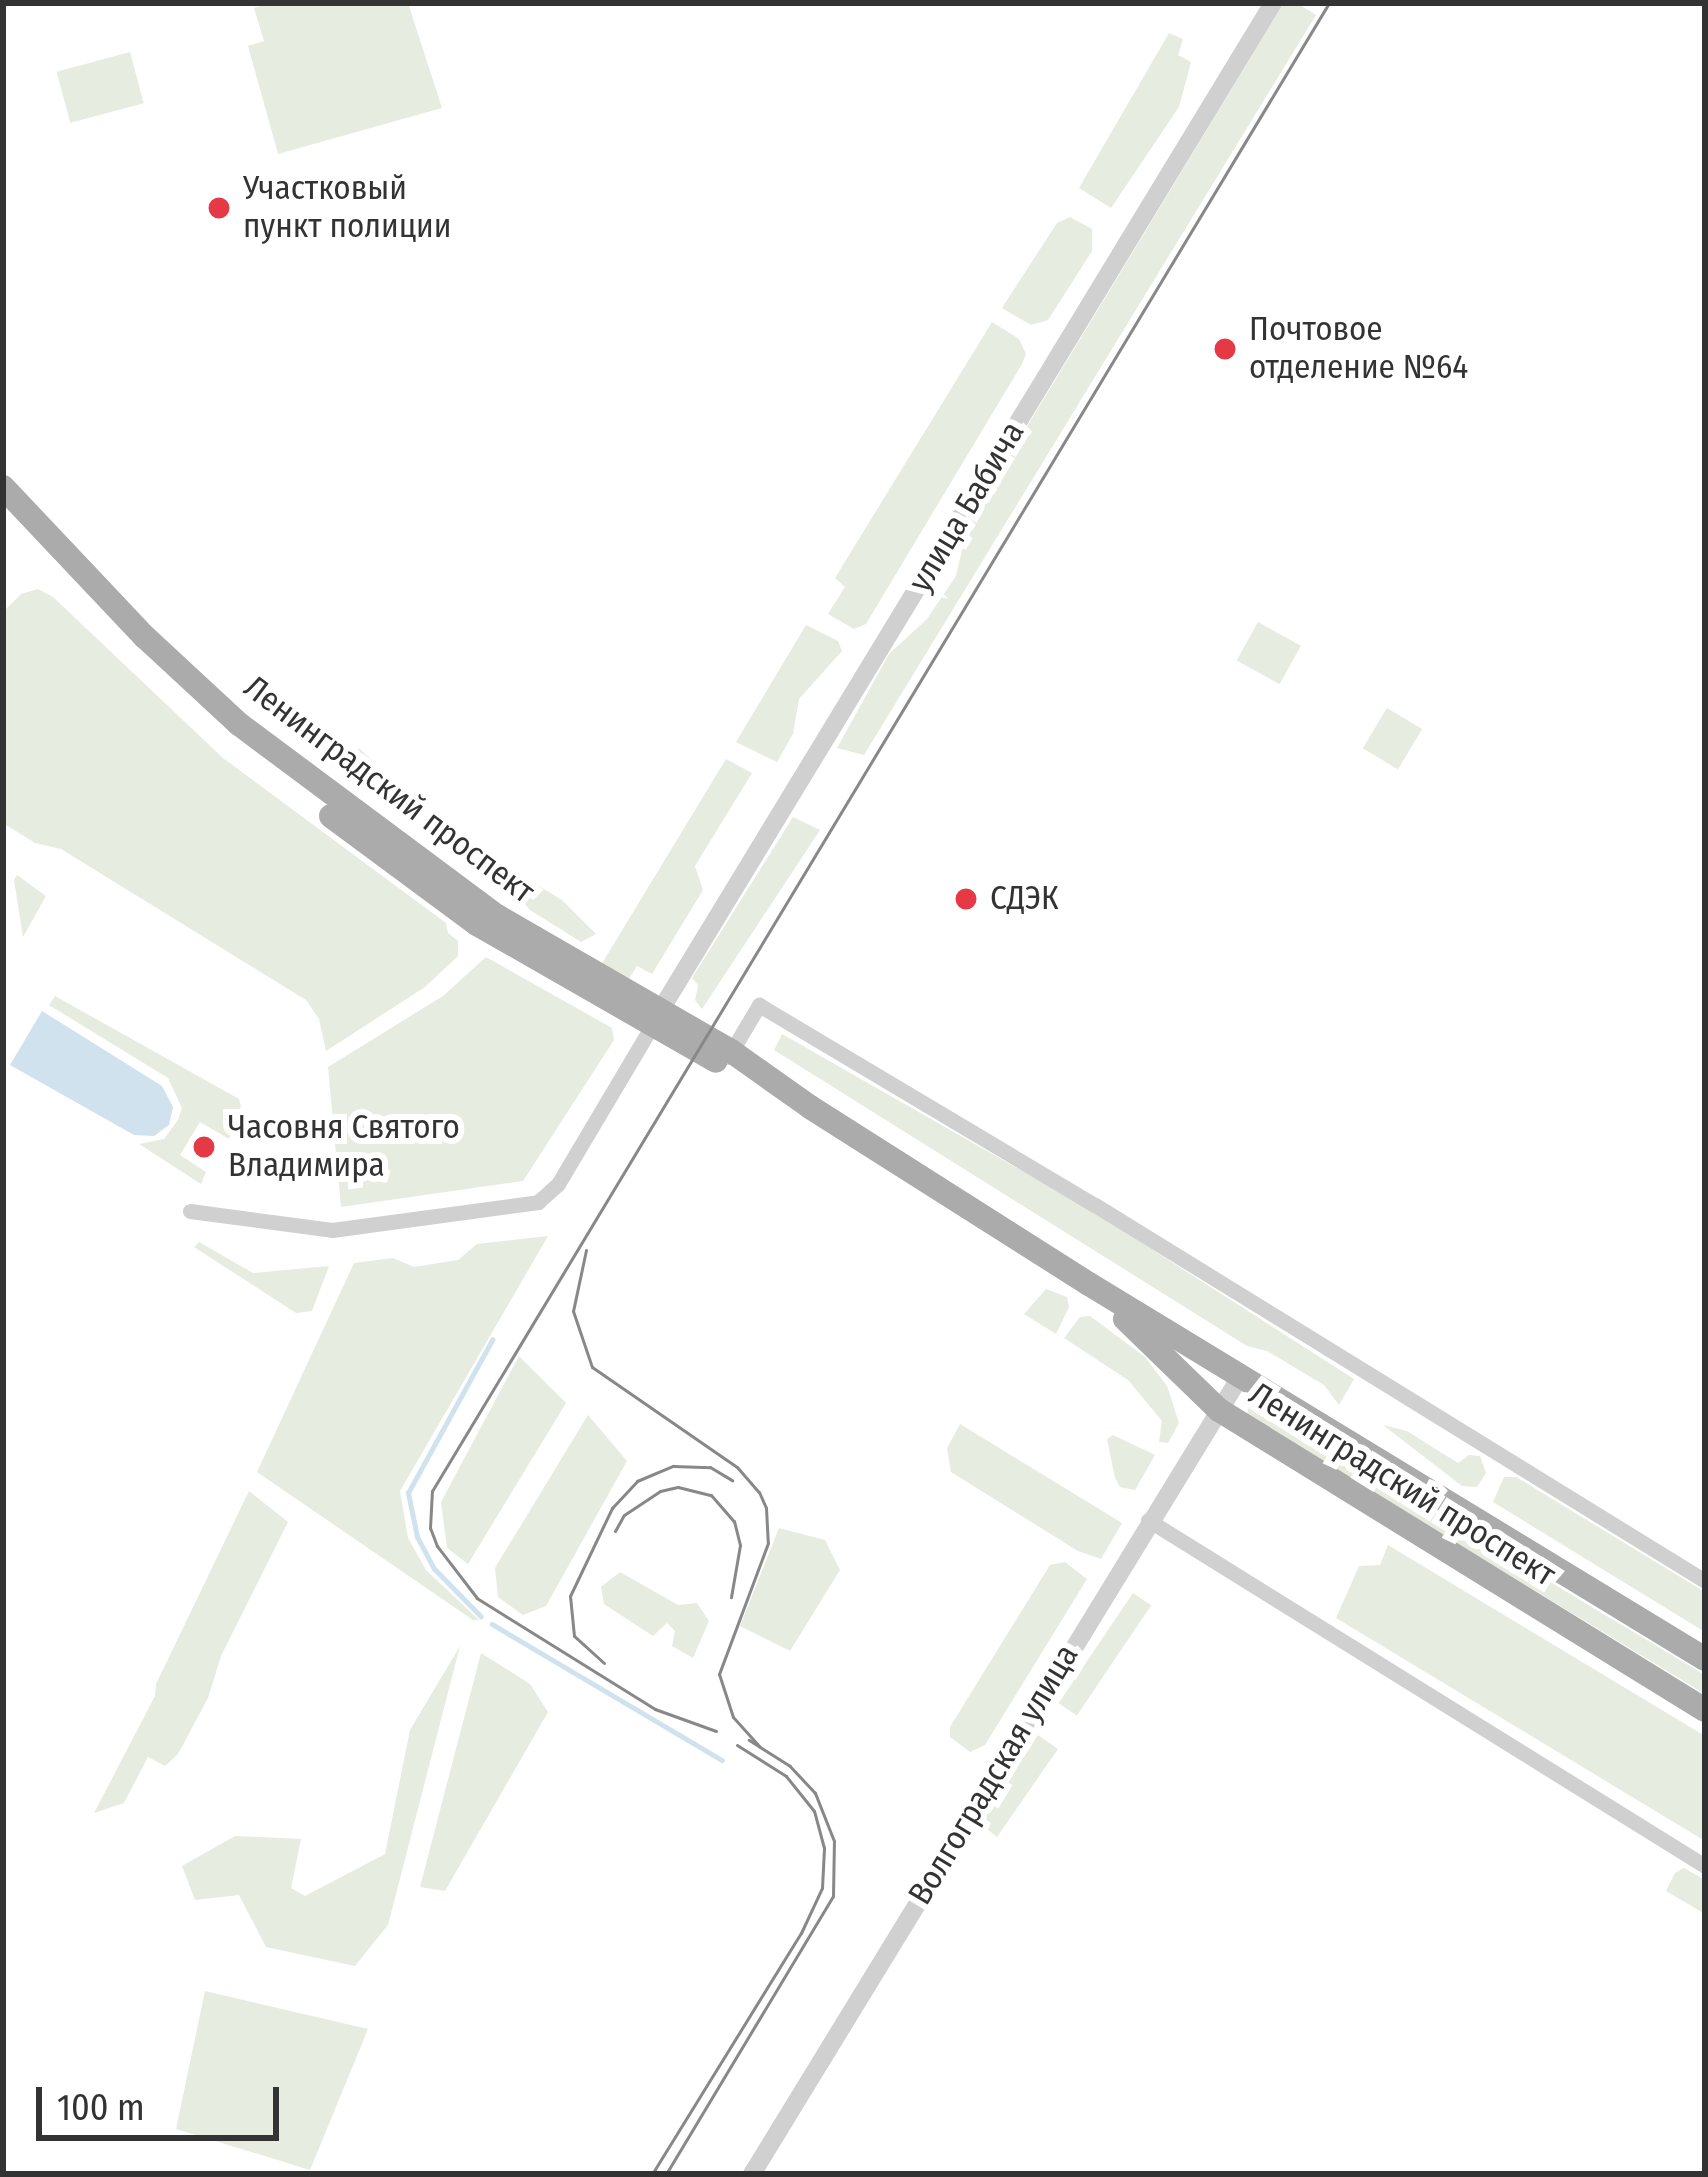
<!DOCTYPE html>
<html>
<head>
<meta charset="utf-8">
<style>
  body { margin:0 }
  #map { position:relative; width:1708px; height:2177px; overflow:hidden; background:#fff; font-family:"Fira Sans Condensed",sans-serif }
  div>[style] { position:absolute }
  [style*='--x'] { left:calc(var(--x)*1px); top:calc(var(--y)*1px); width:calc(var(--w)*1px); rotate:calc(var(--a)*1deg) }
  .green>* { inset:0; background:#e6ecdf; transform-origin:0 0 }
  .water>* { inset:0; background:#cfe2ee }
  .stream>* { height:4.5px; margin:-2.25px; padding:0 2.25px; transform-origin:2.25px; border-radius:2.25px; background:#cfe2ee }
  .minor>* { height:15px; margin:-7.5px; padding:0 7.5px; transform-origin:7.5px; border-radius:7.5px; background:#d0d0d0 }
  .tertiary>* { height:18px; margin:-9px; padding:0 9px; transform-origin:9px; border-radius:9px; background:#d0d0d0 }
  .primary>* { height:24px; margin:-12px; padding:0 12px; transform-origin:12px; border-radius:12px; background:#ababab }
  .tram>* { height:3px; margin:-1.5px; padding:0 1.5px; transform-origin:1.5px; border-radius:1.5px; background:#888 }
  .dots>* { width:33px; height:33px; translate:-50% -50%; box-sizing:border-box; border:6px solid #fff; border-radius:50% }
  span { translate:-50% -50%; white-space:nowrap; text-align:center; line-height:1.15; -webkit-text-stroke:12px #fff; paint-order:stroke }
  .poi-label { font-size:33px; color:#333 }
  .left { translate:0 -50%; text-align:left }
  .street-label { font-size:33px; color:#333 }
  .frame { position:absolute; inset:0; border:6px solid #333; pointer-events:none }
  .scale { position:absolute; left:36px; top:2087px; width:243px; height:54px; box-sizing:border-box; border:6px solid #333; border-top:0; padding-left:15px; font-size:36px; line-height:42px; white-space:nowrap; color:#333; -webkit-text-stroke:9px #fff; paint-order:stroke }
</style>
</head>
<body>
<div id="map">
  <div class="green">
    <i style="clip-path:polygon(272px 3px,408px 3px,442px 108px,278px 154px,248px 46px,264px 41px,254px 8px)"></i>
    <i style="clip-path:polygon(1297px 3px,1316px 15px,864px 755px,837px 748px,889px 654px,927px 619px,956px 576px,968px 524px,1282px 6px)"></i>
    <i style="clip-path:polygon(1169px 33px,1183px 39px,1178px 55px,1191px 62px,1179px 107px,1111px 208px,1079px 188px)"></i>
    <i style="left:130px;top:52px;width:53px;height:76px;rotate:75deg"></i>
    <i style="clip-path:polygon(1070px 217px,1092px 229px,1092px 251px,1048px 320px,1031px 325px,1002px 308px,1057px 223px)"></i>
    <i style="clip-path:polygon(992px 322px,1019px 339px,1026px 354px,1022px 364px,866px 624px,854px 629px,828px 614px,845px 587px,835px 578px)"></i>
    <i style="clip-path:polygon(38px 589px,53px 597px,223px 758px,446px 923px,448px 933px,458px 941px,458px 956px,425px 987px,326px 1051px,319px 1019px,306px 1000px,61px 849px,35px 843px,3px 823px,3px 612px,21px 594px)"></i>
    <i style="left:1258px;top:622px;width:49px;height:44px;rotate:29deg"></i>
    <i style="clip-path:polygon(806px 625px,838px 641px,842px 651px,799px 699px,793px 734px,777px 762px,736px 742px)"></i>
    <i style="left:1387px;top:708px;width:41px;height:47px;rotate:31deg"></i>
    <i style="clip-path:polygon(324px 743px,360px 749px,388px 775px,389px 798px,371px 796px,327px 762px,318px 751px)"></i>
    <i style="clip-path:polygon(726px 759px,752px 773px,695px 866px,703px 890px,652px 974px,637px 966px,625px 985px,598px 970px)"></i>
    <i style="clip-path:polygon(793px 817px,820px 830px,702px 1009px,695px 1000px,698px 985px,692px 978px)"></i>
    <i style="clip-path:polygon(17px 875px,46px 896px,23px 937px,14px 880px)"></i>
    <i style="clip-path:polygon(529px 880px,562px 900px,596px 934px,581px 942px,530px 910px,515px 893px,516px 885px)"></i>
    <i style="clip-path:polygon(486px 957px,612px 1028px,614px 1040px,523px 1181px,341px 1207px,328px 1067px,443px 996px)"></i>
    <i style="clip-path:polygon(55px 996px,239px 1099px,241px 1106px,229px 1139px,200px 1122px,180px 1155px,206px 1172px,201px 1184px,139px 1144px,164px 1139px,178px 1120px,182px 1108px,168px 1078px,49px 1005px)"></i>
    <i style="clip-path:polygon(782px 1034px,1092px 1211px,1354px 1379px,1339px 1405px,1324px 1385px,1267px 1351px,1247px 1346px,774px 1050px)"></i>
    <i style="clip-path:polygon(548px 1236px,400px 1491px,408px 1538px,426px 1570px,479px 1620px,473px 1620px,257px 1472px,354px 1263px,393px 1258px,414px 1267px,458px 1260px,477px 1244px)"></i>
    <i style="clip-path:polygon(199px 1242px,253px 1273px,329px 1266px,312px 1311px,296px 1313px,194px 1247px)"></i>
    <i style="clip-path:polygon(1046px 1289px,1067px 1297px,1069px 1307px,1056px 1334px,1024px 1314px)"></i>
    <i style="clip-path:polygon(1090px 1316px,1145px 1357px,1167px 1386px,1179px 1423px,1168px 1443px,1159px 1442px,1162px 1421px,1128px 1380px,1064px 1338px,1080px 1317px)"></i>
    <i style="clip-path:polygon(519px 1356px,566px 1403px,468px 1564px,447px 1548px,441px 1502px)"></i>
    <i style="clip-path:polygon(1251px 1402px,1705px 1675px,1705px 1694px,1305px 1451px,1247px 1414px)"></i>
    <i style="clip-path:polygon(588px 1415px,627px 1461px,546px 1606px,523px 1615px,498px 1597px,495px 1568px)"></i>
    <i style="clip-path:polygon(960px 1424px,1122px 1523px,1101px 1559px,1078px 1551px,951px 1472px,947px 1448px)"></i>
    <i style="clip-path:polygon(1383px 1425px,1407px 1431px,1458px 1463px,1469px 1455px,1480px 1456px,1486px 1473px,1477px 1487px,1462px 1486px)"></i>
    <i style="clip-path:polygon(1113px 1435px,1155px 1455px,1135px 1490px,1120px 1487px,1115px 1478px,1107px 1439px)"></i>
    <i style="clip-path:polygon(1504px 1477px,1516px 1477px,1705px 1592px,1705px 1632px,1493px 1502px)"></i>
    <i style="clip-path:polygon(249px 1491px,288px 1522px,221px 1656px,208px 1698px,178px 1754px,165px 1766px,148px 1757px,124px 1803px,94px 1813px,155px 1696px,156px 1684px)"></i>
    <i style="clip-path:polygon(779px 1528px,825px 1540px,840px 1570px,790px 1651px,740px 1626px)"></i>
    <i style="clip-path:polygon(1388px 1545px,1705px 1736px,1705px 1841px,1336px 1618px,1359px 1566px,1380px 1565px)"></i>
    <i style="clip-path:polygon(1065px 1562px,1087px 1579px,985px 1745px,970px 1752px,950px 1737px,950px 1727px,1050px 1565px)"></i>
    <i style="clip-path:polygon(620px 1572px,678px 1605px,697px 1603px,709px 1621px,693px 1658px,672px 1646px,675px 1631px,667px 1623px,653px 1636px,604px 1604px,601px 1587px)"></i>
    <i style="left:1133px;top:1593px;width:22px;height:133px;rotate:34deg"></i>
    <i style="clip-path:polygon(460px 1646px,388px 1925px,355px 1966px,266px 1947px,239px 1895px,195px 1900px,182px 1866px,235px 1836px,301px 1839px,291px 1888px,305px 1896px,385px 1854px,410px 1730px)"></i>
    <i style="clip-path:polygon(481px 1653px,530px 1684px,548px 1712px,445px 1891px,420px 1887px)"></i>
    <i style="clip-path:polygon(1038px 1735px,1058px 1749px,997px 1837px,981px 1824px)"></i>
    <i style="clip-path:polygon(1684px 1868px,1705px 1880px,1705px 1914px,1666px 1891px,1675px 1873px)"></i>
    <i style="clip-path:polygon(205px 1991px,368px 2029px,310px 2170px,176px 2129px)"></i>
  </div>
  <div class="water">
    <i style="clip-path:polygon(42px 1011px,162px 1086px,173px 1107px,169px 1125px,154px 1136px,134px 1135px,10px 1065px)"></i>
  </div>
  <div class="stream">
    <i style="--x:481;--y:1617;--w:67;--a:-134.4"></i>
    <i style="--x:434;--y:1569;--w:36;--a:-118"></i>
    <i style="--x:417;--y:1537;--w:45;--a:-101.6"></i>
    <i style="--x:408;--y:1493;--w:175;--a:-61.2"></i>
    <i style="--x:492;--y:1624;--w:267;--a:30.6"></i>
  </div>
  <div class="minor">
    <i style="--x:728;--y:1057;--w:61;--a:-59.2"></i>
    <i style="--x:759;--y:1005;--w:391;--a:30.8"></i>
    <i style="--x:1095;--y:1205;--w:717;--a:31.65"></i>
    <i style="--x:190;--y:1211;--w:143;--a:7.6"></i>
    <i style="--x:332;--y:1230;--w:208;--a:-7.7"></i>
    <i style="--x:538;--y:1202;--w:27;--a:-42"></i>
    <i style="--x:558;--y:1184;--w:188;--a:-59.3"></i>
    <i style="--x:1148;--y:1520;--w:656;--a:31.85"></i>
  </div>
  <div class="tertiary">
    <i style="--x:660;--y:1011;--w:1180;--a:-58.69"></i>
    <i style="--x:752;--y:2174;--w:935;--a:-58.52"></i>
  </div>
  <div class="primary">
    <i style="--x:3;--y:487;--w:207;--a:46.6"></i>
    <i style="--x:145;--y:637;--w:128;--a:42.8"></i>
    <i style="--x:239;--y:724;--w:322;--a:36.7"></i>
    <i style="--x:497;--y:916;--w:270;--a:30"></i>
    <i style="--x:731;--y:1051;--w:97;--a:35.3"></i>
    <i style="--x:810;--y:1107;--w:330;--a:32.4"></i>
    <i style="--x:1089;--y:1284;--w:721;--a:31.33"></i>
    <i style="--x:331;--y:816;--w:182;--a:36.5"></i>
    <i style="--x:477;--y:924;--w:275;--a:29.8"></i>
    <i style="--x:1125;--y:1319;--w:131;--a:44.1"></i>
    <i style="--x:1219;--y:1410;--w:571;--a:31.69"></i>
  </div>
  <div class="tram">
    <i style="--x:586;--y:1250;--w:62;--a:102"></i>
    <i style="--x:573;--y:1311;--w:59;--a:71.3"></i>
    <i style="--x:592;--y:1367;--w:176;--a:34.6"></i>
    <i style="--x:737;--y:1467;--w:33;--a:49"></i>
    <i style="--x:759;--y:1492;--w:17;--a:66"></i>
    <i style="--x:766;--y:1508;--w:35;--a:87"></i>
    <i style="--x:768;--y:1543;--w:140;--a:110.5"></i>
    <i style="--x:719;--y:1674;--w:45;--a:72"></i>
    <i style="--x:733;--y:1717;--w:40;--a:48"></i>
    <i style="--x:615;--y:1531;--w:18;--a:-61"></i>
    <i style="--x:624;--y:1515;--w:43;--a:-33.7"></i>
    <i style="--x:660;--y:1491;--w:18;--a:-13"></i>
    <i style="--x:678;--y:1487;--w:34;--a:14"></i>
    <i style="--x:711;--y:1495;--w:35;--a:49"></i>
    <i style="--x:734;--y:1521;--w:25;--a:76"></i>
    <i style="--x:740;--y:1545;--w:53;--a:99.8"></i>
    <i style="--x:604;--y:1663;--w:40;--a:-138"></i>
    <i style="--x:574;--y:1636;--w:40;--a:-95.7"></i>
    <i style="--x:570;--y:1596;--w:98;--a:-64.5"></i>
    <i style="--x:612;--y:1508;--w:37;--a:-47"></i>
    <i style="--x:637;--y:1481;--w:39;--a:-23"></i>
    <i style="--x:673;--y:1466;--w:37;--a:2"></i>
    <i style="--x:710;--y:1467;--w:26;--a:31"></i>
    <i style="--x:716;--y:1731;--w:65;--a:-160.2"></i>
    <i style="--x:655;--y:1709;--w:210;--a:-148.1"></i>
    <i style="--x:477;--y:1598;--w:66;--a:-127.6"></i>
    <i style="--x:437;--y:1546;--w:19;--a:-111"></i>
    <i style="--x:430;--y:1528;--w:37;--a:-87"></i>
    <i style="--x:432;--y:1491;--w:1737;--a:-58.92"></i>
    <i style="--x:652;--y:2174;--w:283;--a:-58.3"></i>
    <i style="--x:801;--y:1933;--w:50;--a:-65"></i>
    <i style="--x:822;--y:1888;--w:40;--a:-87.1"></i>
    <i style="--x:824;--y:1848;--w:38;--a:-105"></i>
    <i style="--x:814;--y:1811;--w:45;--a:-128.7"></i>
    <i style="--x:786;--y:1776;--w:58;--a:-147.7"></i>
    <i style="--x:666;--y:2174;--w:324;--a:-59"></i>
    <i style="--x:833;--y:1896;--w:55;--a:-89"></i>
    <i style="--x:834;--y:1841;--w:52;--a:-111.6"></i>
    <i style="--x:815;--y:1793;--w:37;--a:-133"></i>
    <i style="--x:790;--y:1766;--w:49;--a:-147.6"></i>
  </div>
  <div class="dots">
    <i style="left:219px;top:208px;background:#e63946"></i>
    <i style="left:1225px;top:349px;background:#e63946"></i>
    <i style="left:966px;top:899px;background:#e63946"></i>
    <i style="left:204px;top:1147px;background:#e63946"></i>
  </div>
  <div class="poi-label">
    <span class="left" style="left:243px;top:208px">Участковый<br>пункт полиции</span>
    <span class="left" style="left:1249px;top:349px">Почтовое<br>отделение №64</span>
    <span class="left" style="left:990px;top:899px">СДЭК</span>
    <span class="left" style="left:228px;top:1147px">Часовня Святого<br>Владимира</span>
  </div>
  <div class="street-label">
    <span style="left:967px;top:507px;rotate:-59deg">улица Бабича</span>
    <span style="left:389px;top:790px;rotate:37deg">Ленинградский проспект</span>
    <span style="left:1402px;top:1485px;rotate:32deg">Ленинградский проспект</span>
    <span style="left:994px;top:1775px;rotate:-59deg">Волгоградская улица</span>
  </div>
  <div class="frame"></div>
  <div class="scale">100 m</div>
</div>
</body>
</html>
